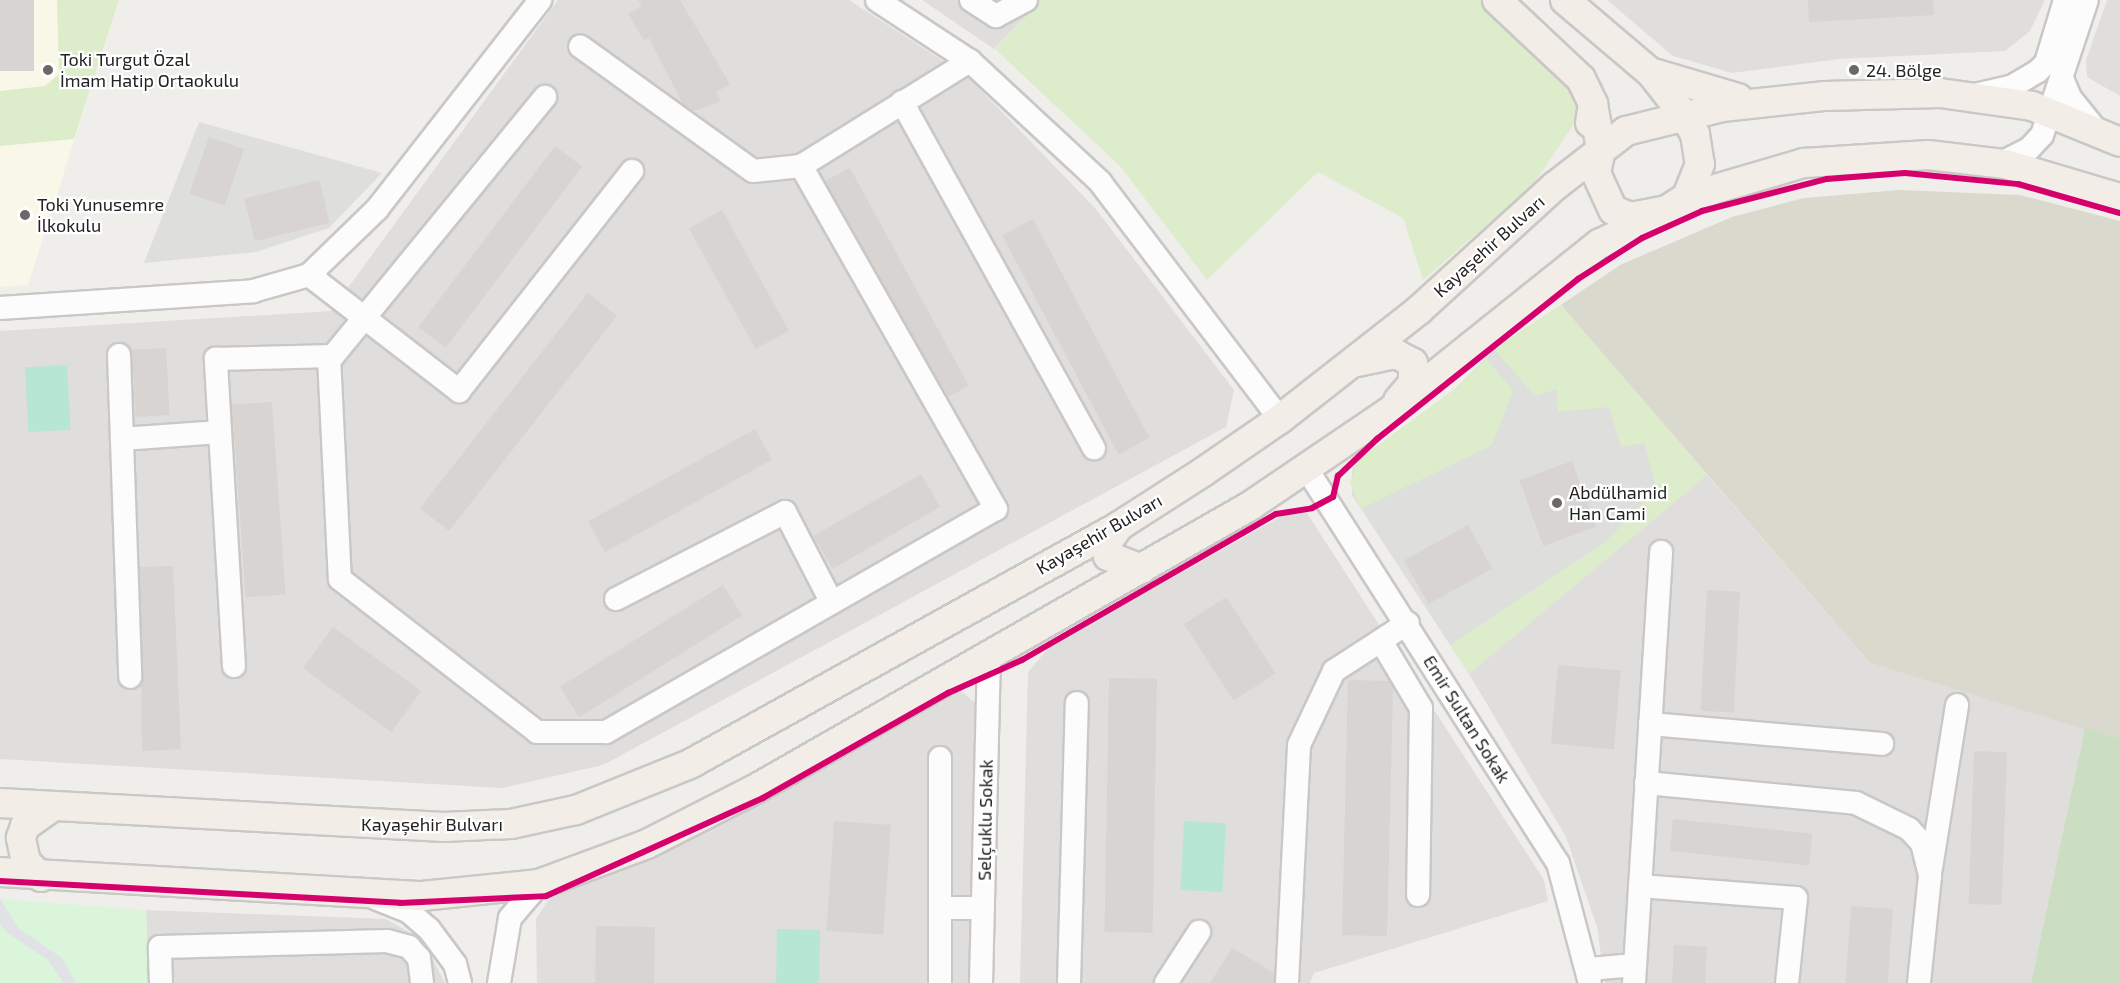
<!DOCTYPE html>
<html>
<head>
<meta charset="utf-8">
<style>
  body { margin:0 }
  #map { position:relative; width:2120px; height:983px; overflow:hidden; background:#f0eeeb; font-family:"Exo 2",sans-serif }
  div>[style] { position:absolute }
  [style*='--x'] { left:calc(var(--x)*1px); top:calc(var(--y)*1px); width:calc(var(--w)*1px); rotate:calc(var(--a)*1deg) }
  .residential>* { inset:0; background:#dfdedc }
  .education>* { inset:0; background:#f8f7e8 }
  .religious>* { inset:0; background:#dededc }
  .construction>* { inset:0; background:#d9d9cd }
  .grass>* { inset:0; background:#ddeccb }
  .forest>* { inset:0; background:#cbdec1 }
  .park>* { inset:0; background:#daf5da }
  .pitch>* { inset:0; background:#b7e6d2; transform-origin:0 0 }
  .plaza>* { inset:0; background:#e2e1e5 }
  .building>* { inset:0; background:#d7d4d2; transform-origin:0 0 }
  .roads { filter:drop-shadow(2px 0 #c9c8c7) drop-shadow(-2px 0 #c9c8c7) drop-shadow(0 2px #c9c8c7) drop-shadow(0 -2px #c9c8c7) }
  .minor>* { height:22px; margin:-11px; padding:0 11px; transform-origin:11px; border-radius:11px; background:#fdfcfc }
  .major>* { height:28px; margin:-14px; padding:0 14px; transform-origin:14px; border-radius:14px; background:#f3ede7 }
  .cycleway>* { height:6px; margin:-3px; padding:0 3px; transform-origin:3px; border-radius:3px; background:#d6006c }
  .dots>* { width:16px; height:16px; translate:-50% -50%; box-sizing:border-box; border:3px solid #fff; border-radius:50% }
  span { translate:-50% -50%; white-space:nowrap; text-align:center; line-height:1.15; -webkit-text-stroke:4.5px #fff; paint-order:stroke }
  .poi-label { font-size:18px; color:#222 }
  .left { translate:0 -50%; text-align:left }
  .street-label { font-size:18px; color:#222 }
</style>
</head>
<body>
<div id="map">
  <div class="residential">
    <i style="clip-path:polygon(558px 0,849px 0,968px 77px,1095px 208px,1234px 390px,1226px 427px,603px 765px,502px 788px,0 759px,0 331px,331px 311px)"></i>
    <i style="clip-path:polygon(922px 0,1042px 0,994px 49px)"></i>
    <i style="clip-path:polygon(1607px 0,2045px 0,2030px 31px,2005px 51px,1839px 59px,1732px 73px,1673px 56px)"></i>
    <i style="clip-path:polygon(2107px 0,2120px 0,2120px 96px,2087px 77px,2086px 60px)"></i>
    <i style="clip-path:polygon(1707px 475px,1870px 663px,2085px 728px,2031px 983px,1605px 983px,1597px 927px,1566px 837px,1469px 674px)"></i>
    <i style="clip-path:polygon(1305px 510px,1544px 880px,1548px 901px,1314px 973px,1310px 983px,1020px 983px,1028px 672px,1050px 646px,1287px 513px)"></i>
    <i style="clip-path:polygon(960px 690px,975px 703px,979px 721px,977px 983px,537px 983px,536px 919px,554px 891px)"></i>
    <i style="clip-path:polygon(146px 910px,386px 919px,423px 940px,445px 983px,149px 983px)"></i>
  </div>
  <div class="education">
    <i style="clip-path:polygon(0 0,119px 0,28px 285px,0 287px)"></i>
  </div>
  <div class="religious">
    <i style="clip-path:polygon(199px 122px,382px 173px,329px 228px,256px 252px,144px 263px)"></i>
    <i style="clip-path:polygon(1561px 305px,1707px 475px,1469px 674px,1352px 495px,1352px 471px,1357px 461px,1455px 389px,1494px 349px)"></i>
  </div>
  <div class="construction">
    <i style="clip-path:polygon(1899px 190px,2020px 195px,2120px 221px,2120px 740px,1870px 663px,1561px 305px,1620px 265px,1732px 217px,1804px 198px)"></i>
  </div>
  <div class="grass">
    <i style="clip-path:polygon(57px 0,119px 0,74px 139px,0 146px,0 91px,45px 86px,59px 74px)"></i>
    <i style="clip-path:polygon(1042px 0,1483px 0,1575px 90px,1578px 118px,1533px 185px,1423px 280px,1403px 218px,1318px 172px,1207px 280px,1120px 166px,995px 49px)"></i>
    <i style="clip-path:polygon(1561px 305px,1707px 475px,1469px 674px,1450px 645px,1605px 542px,1656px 489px,1644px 443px,1621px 447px,1609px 407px,1558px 412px,1557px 389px,1535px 396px,1494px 349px)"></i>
    <i style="clip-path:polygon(1486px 358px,1513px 391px,1492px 445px,1361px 509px,1350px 483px,1357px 461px,1455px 389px)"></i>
  </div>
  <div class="forest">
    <i style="clip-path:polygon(2085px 728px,2120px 739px,2120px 983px,2031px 983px)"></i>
  </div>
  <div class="park">
    <i style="clip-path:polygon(0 899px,146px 910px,149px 983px,0 983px)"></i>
  </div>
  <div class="pitch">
    <i style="left:67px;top:365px;width:65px;height:42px;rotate:87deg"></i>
    <i style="left:1184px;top:821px;width:42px;height:69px;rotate:3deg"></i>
    <i style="left:777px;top:929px;width:43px;height:54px;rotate:1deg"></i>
  </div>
  <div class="plaza">
    <i style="clip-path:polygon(0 899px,19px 929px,62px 958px,76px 983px,64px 983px,48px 960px,6px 932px,0 923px)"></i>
  </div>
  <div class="building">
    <i style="left:0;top:0;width:34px;height:71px"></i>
    <i style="clip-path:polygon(638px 0,680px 0,730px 84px,716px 92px,721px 101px,694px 111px,683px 104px,649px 38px,644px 40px,628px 14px,642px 6px)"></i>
    <i style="clip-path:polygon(1808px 0,1933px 0,1934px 15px,1809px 22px)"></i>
    <i style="left:209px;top:137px;width:37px;height:60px;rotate:19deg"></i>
    <i style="left:555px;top:146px;width:34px;height:227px;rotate:37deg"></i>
    <i style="clip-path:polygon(850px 168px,969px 386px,948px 397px,825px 181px)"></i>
    <i style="left:319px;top:180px;width:44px;height:77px;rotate:76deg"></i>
    <i style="left:722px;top:210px;width:138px;height:38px;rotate:61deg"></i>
    <i style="left:1033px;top:219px;width:248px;height:35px;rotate:62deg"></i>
    <i style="left:588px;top:293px;width:37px;height:273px;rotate:38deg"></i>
    <i style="left:166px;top:348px;width:67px;height:34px;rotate:87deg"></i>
    <i style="left:272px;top:402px;width:193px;height:40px;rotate:86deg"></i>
    <i style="left:755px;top:429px;width:35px;height:191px;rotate:61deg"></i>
    <i style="left:1572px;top:461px;width:70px;height:56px;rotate:70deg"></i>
    <i style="left:921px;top:474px;width:38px;height:124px;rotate:60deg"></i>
    <i style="left:1468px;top:525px;width:50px;height:73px;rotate:61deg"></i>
    <i style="clip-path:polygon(173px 566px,181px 749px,142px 751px,140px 567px)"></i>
    <i style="left:723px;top:585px;width:36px;height:192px;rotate:58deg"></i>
    <i style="left:1707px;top:590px;width:33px;height:121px;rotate:3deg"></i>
    <i style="left:1226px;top:597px;width:91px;height:50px;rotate:57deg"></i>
    <i style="left:333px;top:627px;width:109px;height:51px;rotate:36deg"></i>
    <i style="left:1558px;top:665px;width:63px;height:79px;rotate:5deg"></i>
    <i style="left:1109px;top:678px;width:48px;height:254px;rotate:1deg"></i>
    <i style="clip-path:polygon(1348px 680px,1389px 681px,1393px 688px,1387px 936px,1342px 935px)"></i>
    <i style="left:1974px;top:751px;width:33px;height:153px;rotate:2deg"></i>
    <i style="left:1673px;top:819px;width:140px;height:32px;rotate:6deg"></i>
    <i style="left:834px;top:821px;width:57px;height:110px;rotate:4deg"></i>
    <i style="left:1851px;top:906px;width:42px;height:77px;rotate:4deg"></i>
    <i style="left:596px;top:926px;width:59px;height:57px;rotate:1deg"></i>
    <i style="left:1674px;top:945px;width:33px;height:38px;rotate:3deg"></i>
    <i style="clip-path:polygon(1232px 948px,1274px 973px,1274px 983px,1210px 983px)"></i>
  </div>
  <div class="roads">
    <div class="minor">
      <i style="--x:877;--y:0;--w:111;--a:33.3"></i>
      <i style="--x:970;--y:61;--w:178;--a:42.9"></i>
      <i style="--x:1100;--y:182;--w:298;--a:52.8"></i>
      <i style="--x:971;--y:0;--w:30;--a:33"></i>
      <i style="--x:996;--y:16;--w:34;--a:-28"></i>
      <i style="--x:2061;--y:76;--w:25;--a:67"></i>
      <i style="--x:2071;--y:99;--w:41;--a:50.9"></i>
      <i style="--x:1975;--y:95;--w:39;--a:-13"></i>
      <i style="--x:2013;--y:86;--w:29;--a:-31"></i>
      <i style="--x:2038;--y:71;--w:11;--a:-45"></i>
      <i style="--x:2046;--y:63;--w:66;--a:-73.2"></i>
      <i style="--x:902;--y:102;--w:396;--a:61"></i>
      <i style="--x:2001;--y:163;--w:31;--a:-27"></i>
      <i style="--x:2029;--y:149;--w:19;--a:-47"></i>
      <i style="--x:2042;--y:135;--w:142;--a:-71.6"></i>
      <i style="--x:801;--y:166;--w:199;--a:-31.9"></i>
      <i style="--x:309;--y:275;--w:190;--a:37.7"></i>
      <i style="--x:459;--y:391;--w:280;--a:-51.8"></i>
      <i style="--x:0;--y:308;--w:254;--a:-3.8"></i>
      <i style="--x:253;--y:291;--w:58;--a:-15.9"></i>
      <i style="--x:309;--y:275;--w:95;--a:-44.1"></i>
      <i style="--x:377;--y:209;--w:265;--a:-52"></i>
      <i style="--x:119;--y:355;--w:322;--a:88"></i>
      <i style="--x:329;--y:357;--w:222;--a:87.2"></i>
      <i style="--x:340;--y:579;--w:249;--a:37.8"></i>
      <i style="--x:537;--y:732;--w:69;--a:0"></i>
      <i style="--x:606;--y:732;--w:449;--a:-29.8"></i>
      <i style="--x:996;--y:509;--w:395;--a:-119.6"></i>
      <i style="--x:801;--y:166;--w:48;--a:174.1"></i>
      <i style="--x:753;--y:171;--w:213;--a:-144.2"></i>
      <i style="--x:122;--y:439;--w:98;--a:-4.1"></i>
      <i style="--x:1308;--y:471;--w:465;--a:57.5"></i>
      <i style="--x:1558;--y:863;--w:124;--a:75.1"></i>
      <i style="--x:616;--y:599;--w:190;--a:-27.2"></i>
      <i style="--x:785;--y:512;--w:102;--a:62.7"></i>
      <i style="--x:1381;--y:641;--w:78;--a:59.2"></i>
      <i style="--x:1421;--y:708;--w:187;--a:90.9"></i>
      <i style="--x:234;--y:666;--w:308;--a:-93.4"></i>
      <i style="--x:216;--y:359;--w:117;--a:-1.5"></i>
      <i style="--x:333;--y:356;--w:335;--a:-50.7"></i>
      <i style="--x:1650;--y:724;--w:233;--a:4.9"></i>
      <i style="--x:1646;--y:783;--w:211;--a:5.4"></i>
      <i style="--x:1856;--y:803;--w:59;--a:26.1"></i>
      <i style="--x:1909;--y:829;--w:19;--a:47"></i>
      <i style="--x:1922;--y:843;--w:34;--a:76"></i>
      <i style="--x:1930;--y:876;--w:108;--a:95.9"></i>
      <i style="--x:1931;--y:868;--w:165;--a:-80.9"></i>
      <i style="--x:1640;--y:886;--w:156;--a:4.4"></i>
      <i style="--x:1796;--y:898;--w:85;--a:96"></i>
      <i style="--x:375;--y:898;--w:35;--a:22"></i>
      <i style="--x:408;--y:911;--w:28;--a:41"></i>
      <i style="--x:429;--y:929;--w:44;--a:53.4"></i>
      <i style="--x:455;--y:964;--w:20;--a:75"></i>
      <i style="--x:941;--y:908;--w:42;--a:0"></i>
      <i style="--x:1589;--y:969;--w:46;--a:-5"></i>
      <i style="--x:161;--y:983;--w:36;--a:-92"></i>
      <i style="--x:160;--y:947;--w:227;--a:-1.5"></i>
      <i style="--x:387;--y:941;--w:23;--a:15"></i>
      <i style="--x:409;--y:947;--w:15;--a:48"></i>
      <i style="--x:419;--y:958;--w:25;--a:83"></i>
      <i style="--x:499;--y:983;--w:66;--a:-80.4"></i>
      <i style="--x:510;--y:918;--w:45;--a:-49.5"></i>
      <i style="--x:940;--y:983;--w:225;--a:-90"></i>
      <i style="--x:981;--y:983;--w:326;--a:-88.6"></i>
      <i style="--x:1069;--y:983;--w:280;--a:-88.4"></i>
      <i style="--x:1166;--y:983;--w:61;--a:-57.1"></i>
      <i style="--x:1287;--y:983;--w:238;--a:-87.1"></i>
      <i style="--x:1299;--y:745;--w:82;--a:-64.7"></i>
      <i style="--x:1334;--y:671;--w:88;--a:-33"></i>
      <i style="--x:1634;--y:983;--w:432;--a:-86.4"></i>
    </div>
    <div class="major">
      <i style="--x:1497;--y:0;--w:115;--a:43.2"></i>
      <i style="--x:1581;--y:79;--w:28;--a:64"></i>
      <i style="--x:1593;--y:104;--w:19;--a:99"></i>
      <i style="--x:1565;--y:0;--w:113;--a:40.3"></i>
      <i style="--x:1651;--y:73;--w:52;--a:52"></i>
      <i style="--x:1683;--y:114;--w:23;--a:59"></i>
      <i style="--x:1695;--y:134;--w:30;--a:81"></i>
      <i style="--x:1700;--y:164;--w:35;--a:112"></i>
      <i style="--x:1687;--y:197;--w:24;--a:147"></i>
      <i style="--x:1667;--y:210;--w:37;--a:169"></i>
      <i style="--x:1631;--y:217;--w:19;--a:-159"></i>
      <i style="--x:1613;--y:210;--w:41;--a:-114.7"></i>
      <i style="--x:1596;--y:173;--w:25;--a:-78"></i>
      <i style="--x:1601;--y:149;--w:46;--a:-100.1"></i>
      <i style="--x:1653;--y:73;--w:89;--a:16.4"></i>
      <i style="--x:1357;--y:362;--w:40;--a:-12"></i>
      <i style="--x:1396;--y:354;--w:19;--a:28"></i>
      <i style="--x:1413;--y:363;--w:20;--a:90"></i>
      <i style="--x:1413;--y:383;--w:23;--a:130"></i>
      <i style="--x:1119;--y:526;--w:19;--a:125"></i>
      <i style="--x:1108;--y:542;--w:14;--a:90"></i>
      <i style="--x:1108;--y:556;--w:36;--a:21"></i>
      <i style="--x:0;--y:803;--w:445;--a:3.1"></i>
      <i style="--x:444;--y:827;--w:67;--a:-2.6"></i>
      <i style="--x:511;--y:824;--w:66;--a:-12.2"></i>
      <i style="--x:576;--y:810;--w:123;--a:-22"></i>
      <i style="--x:690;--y:764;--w:491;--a:-29"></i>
      <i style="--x:1119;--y:526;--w:100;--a:-32.7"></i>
      <i style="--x:1203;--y:472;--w:93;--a:-34.5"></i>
      <i style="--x:1280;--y:419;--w:177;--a:-38.1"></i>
      <i style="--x:1419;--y:310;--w:184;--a:-42.4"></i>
      <i style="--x:1555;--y:186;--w:90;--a:-37.8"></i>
      <i style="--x:1626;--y:131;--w:99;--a:-14"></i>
      <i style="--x:1722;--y:107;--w:104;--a:-6.1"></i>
      <i style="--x:1825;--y:96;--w:115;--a:-1.5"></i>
      <i style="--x:1940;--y:93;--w:93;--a:8"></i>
      <i style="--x:2032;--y:106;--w:95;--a:22.2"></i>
      <i style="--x:0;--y:872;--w:423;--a:3.3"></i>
      <i style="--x:422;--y:896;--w:118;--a:-5.9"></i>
      <i style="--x:539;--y:884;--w:115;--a:-20.3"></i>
      <i style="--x:647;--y:844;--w:123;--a:-27"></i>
      <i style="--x:757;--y:788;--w:568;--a:-29.77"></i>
      <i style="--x:1250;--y:506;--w:168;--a:-34.1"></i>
      <i style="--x:1389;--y:412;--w:269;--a:-38.7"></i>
      <i style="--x:1599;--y:244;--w:125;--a:-25.5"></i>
      <i style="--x:1712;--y:190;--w:96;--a:-16.4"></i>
      <i style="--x:1804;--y:163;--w:124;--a:-3.7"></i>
      <i style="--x:1928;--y:155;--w:78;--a:6.7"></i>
      <i style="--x:2005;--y:164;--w:120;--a:16.5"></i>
      <i style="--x:41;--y:877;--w:21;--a:-135"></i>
      <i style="--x:26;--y:862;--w:25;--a:-102"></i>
      <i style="--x:21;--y:838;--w:13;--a:-72"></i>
      <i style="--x:25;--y:826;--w:35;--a:-35"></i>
    </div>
  </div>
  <div class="cycleway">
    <i style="--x:0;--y:881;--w:401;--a:3.1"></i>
    <i style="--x:400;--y:903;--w:146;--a:-2.7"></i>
    <i style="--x:546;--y:896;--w:238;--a:-24.3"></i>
    <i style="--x:763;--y:798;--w:213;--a:-29.6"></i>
    <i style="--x:948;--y:693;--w:81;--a:-24"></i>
    <i style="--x:1022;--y:660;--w:293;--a:-29.9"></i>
    <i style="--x:1276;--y:514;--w:36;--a:-9"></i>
    <i style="--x:1312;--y:508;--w:24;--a:-28"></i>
    <i style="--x:1333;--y:497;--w:22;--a:-77"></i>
    <i style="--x:1338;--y:476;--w:54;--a:-43.5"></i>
    <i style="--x:1377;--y:439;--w:257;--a:-38.5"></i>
    <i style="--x:1578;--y:279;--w:76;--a:-32.6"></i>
    <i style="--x:1642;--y:238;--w:66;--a:-24.2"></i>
    <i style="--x:1702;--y:211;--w:129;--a:-14.4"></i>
    <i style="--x:1827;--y:179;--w:78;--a:-4.4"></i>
    <i style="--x:1905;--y:173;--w:114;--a:5.6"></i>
    <i style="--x:2018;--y:184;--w:106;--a:15.9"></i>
  </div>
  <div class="dots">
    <i style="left:48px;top:70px;background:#6a6968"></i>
    <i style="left:1854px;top:70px;background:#6a6968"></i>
    <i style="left:25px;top:215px;background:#6a6968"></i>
    <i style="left:1557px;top:503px;background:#6a6968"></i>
  </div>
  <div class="poi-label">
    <span class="left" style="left:60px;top:70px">Toki Turgut Özal<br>İmam Hatip Ortaokulu</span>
    <span class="left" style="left:1866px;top:70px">24. Bölge</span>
    <span class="left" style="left:37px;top:215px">Toki Yunusemre<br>İlkokulu</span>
    <span class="left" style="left:1569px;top:503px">Abdülhamid<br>Han Cami</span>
  </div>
  <div class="street-label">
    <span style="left:1489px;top:246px;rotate:-42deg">Kayaşehir Bulvarı</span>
    <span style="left:1099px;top:534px;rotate:-30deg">Kayaşehir Bulvarı</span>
    <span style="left:1467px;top:719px;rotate:58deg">Emir Sultan Sokak</span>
    <span style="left:985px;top:820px;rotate:-89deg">Selçuklu Sokak</span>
    <span style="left:432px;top:824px">Kayaşehir Bulvarı</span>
  </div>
</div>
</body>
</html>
